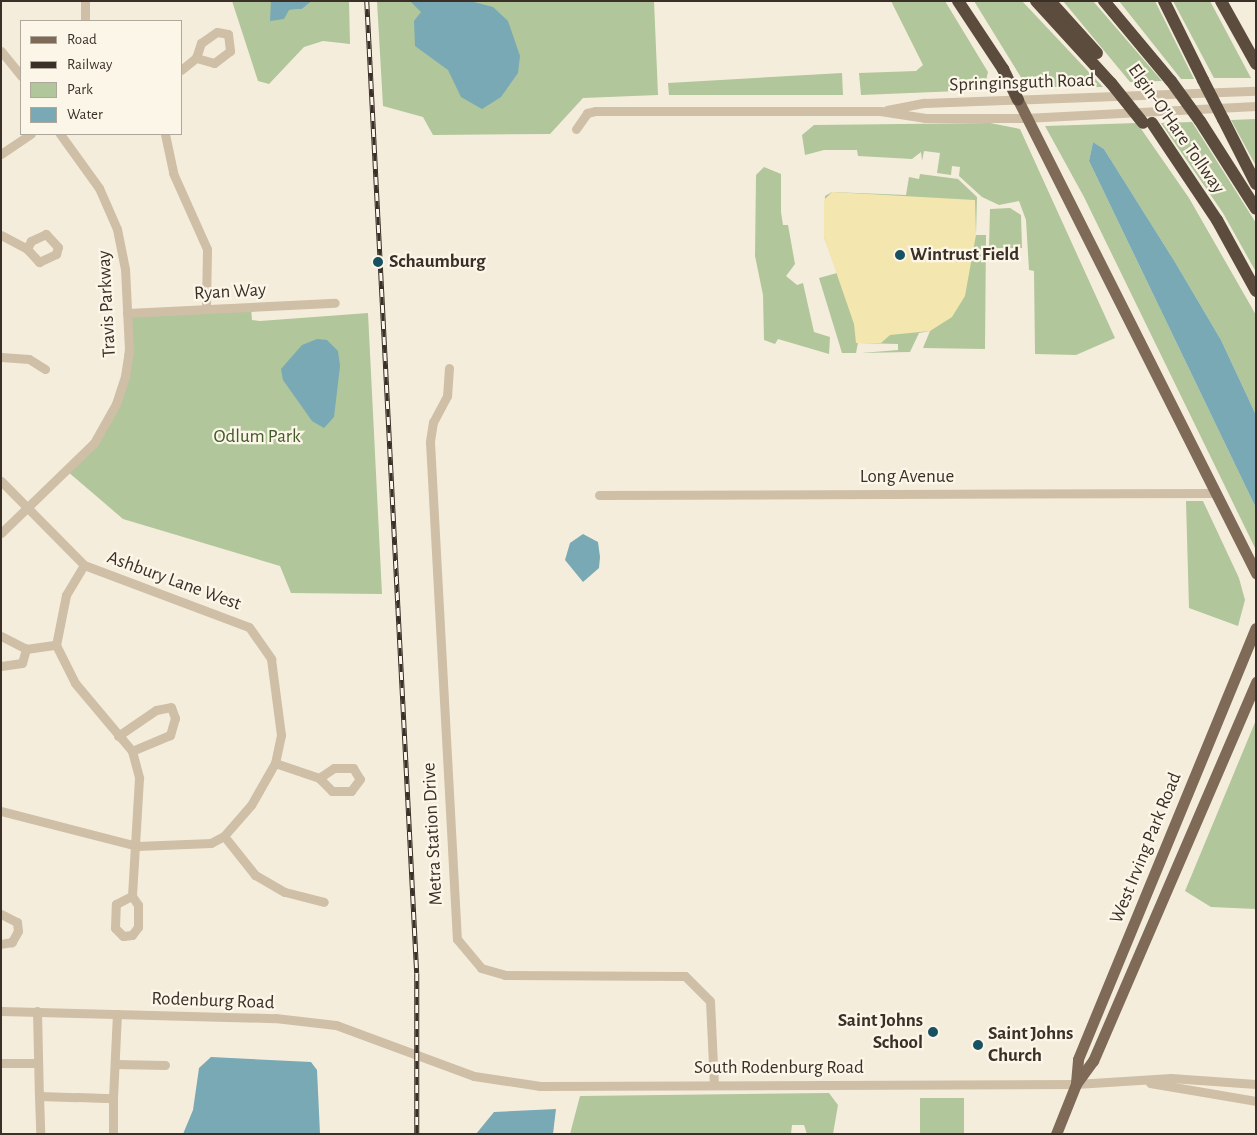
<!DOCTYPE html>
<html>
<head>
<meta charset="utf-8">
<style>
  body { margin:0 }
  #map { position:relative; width:1257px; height:1135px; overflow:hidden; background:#f5eddc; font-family:"Alegreya Sans",sans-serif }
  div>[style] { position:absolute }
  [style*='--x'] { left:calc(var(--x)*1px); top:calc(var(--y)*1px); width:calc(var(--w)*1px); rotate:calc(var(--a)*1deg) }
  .green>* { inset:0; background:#b1c69a; transform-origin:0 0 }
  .sand>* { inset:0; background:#f4e6af }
  .water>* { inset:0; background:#78a9b5 }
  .minor>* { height:9px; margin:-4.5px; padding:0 4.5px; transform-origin:4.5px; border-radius:4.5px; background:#cfbfa6 }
  .major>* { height:11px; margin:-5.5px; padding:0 5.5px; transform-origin:5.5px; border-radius:5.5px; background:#7e6a57 }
  .highway>* { height:12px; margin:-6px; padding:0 6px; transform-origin:6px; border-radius:6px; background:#5c4c3e }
  .rail>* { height:4.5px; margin-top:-2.25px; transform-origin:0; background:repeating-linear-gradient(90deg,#fcf6e9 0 8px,#3a3028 0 16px); box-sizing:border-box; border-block:1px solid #3a3028 }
  .highway-bridge>* { height:12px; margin:-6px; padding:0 6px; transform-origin:6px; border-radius:6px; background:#5c4c3e }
  .dots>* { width:14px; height:14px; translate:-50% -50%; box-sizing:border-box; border:2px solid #fcf6e9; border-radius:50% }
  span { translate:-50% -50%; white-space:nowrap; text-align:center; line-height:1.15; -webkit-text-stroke:4.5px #fcf6e9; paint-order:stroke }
  .street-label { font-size:19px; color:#3a3028 }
  .poi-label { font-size:19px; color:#3a3028; font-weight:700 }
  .left { translate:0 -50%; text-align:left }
  .right { translate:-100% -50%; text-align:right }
  .park-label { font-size:19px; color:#415b29 }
  .frame { position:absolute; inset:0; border:2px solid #3a3028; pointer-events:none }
  .legend { position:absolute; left:20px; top:20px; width:162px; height:115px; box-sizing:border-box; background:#fcf6e9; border:1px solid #aea79c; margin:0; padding:6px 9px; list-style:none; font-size:15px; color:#3a3028 }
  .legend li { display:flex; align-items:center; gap:10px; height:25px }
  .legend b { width:25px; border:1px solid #aea79c }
</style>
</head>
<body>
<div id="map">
  <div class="green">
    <i style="clip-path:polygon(232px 1px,271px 1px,289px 10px,302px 9px,312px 1px,349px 1px,350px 44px,323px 41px,304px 47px,269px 84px,258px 81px)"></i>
    <i style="clip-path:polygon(377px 1px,654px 1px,658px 95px,583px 98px,550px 134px,433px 135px,423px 117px,383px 106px)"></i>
    <i style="clip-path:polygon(891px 1px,945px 1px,988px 72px,984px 90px,861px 95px,859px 73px,916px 71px,923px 65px)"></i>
    <i style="clip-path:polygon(974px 1px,1022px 1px,1103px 87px,1027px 87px)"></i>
    <i style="clip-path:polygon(1063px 1px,1093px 1px,1162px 81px,1130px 82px)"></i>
    <i style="clip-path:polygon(1119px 1px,1155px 1px,1194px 79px,1181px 79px)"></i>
    <i style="clip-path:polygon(1173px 1px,1210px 1px,1251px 78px,1214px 78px)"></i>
    <i style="clip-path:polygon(842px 73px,843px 95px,669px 95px,668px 83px)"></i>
    <i style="clip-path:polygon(1256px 119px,1256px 166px,1231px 120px)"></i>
    <i style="clip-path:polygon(1192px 122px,1256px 223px,1256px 272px,1223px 213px,1161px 123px)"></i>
    <i style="clip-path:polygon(990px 123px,1020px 129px,1115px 338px,1076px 355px,1035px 354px,1034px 271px,1029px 270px,1026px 220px,1019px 201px,999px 205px,982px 197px,959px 176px,960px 167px,952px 166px,951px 175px,937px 173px,940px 153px,924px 151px,922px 161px,921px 152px,912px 159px,858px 156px,857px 150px,824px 150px,805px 155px,802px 135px,814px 125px)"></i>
    <i style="clip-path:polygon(1137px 123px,1189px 198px,1256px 315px,1256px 415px,1221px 340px,1175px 262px,1104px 149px,1093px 142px,1089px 161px,1256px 508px,1256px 550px,1084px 197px,1045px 126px)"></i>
    <i style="clip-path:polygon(764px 167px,781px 174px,781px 212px,783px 225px,788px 225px,795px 264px,786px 276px,797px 285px,803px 283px,814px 332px,830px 337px,829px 354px,778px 339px,775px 344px,764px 340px,763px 295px,755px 256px,756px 175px)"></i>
    <i style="clip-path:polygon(920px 174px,958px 179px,977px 197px,976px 235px,986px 235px,985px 349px,923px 348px,930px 331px,919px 333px,910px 352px,861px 353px,898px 350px,898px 344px,858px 343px,856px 353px,842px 353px,819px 278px,837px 273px,824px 237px,825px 196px,832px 192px,906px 195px,909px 177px,919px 179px)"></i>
    <i style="clip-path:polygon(1010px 208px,1021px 215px,1022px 248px,989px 248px,990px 209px)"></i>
    <i style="clip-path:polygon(251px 307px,252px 320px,260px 321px,368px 313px,382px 594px,291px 593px,280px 566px,123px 519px,67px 471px,94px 443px,123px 383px,127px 313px)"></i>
    <i style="clip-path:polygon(1186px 501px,1203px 501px,1239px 578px,1245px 600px,1238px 626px,1189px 608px)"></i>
    <i style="clip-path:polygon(1256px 720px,1256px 909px,1211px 907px,1185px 891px)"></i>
    <i style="clip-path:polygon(829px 1093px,838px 1105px,833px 1134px,807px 1134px,804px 1125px,792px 1125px,791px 1134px,570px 1134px,580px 1096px)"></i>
    <i style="left:920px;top:1098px;width:44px;height:36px"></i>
  </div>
  <div class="sand">
    <i style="clip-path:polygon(832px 192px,975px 200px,976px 235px,965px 296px,952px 317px,930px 331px,890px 335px,881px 343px,856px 343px,854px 324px,824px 237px,824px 200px)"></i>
  </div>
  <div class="water">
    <i style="clip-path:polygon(271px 1px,312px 1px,302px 9px,289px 10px,284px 19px,270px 21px)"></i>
    <i style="clip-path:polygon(410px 1px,470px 1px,493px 7px,508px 21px,520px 56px,518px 73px,501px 97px,482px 109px,461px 97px,448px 70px,415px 46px,414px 21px,421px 12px)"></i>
    <i style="clip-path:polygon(1093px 142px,1104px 149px,1175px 262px,1221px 340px,1256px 415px,1256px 508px,1089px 161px)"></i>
    <i style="clip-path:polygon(317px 339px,327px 340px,338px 351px,340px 366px,334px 417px,324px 428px,312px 421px,283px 380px,281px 369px,302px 345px)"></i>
    <i style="clip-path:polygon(583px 534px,598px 542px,600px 557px,599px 568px,583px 582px,565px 560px,570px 543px)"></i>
    <i style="clip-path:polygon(211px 1057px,311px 1062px,317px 1070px,320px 1134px,183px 1134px,193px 1110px,199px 1068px)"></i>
    <i style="clip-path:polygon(556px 1109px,553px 1134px,476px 1134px,494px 1112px)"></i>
  </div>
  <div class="minor">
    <i style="--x:85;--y:21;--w:20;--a:-90"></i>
    <i style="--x:1;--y:51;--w:32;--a:51"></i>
    <i style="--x:181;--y:70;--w:19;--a:-39"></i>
    <i style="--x:196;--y:58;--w:16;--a:-72"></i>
    <i style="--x:201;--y:43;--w:19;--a:-35"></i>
    <i style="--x:217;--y:32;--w:11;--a:10"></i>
    <i style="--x:228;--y:34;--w:17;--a:83"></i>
    <i style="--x:230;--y:51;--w:20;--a:143"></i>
    <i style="--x:214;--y:63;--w:19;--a:-164"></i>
    <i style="--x:887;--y:110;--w:38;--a:-11"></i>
    <i style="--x:924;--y:103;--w:332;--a:-2.1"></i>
    <i style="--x:576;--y:129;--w:19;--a:-55"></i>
    <i style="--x:587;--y:113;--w:9;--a:-13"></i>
    <i style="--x:596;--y:111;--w:284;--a:0"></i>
    <i style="--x:880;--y:111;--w:46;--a:8.8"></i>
    <i style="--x:925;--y:118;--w:100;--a:0"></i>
    <i style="--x:1025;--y:118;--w:231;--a:-3"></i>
    <i style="--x:165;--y:134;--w:40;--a:78"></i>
    <i style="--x:173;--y:173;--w:83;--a:65.9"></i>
    <i style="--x:207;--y:249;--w:60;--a:91"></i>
    <i style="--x:1;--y:154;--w:36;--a:-34"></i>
    <i style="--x:1;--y:235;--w:30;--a:28"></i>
    <i style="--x:27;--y:249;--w:18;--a:47"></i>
    <i style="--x:39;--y:262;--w:19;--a:-25"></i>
    <i style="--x:56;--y:254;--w:7;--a:-74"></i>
    <i style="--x:58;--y:247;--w:18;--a:-133"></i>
    <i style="--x:46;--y:234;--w:17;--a:155"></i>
    <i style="--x:31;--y:241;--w:9;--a:117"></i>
    <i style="--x:127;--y:313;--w:208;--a:-2.8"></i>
    <i style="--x:1;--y:357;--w:28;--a:4"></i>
    <i style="--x:29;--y:359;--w:19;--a:32"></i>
    <i style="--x:449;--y:368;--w:28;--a:94"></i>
    <i style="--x:447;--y:396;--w:30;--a:118"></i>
    <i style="--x:433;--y:422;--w:20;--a:99"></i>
    <i style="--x:430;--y:442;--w:498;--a:86.9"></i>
    <i style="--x:457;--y:939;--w:38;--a:50"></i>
    <i style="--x:481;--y:968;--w:25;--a:16"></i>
    <i style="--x:505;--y:975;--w:180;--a:0.3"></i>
    <i style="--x:685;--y:976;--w:35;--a:45"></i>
    <i style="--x:710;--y:1001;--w:84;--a:87.3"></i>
    <i style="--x:1;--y:481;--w:118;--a:45.3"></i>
    <i style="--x:84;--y:565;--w:176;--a:20.6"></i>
    <i style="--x:249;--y:627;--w:39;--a:55"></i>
    <i style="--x:271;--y:659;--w:77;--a:82.5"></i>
    <i style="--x:281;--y:735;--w:29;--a:102"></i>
    <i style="--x:275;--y:763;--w:48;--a:119.7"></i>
    <i style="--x:251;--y:805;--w:41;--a:131.1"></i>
    <i style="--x:224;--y:836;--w:15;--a:152"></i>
    <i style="--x:211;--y:843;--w:74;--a:177.7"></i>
    <i style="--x:137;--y:846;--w:140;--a:-165.6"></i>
    <i style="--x:599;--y:495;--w:616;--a:-0.19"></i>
    <i style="--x:1;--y:533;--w:129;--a:-44.1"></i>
    <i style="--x:94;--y:443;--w:45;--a:-60.6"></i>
    <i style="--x:116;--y:404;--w:29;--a:-72"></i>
    <i style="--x:125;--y:376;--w:26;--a:-81"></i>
    <i style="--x:129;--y:350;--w:81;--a:-92.8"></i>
    <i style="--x:125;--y:269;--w:41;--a:-101.3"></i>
    <i style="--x:117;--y:229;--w:45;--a:-113.7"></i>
    <i style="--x:99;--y:188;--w:67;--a:-125.8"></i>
    <i style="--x:84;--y:565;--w:35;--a:121"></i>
    <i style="--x:66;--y:595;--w:51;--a:101.3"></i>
    <i style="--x:56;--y:645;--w:42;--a:63.4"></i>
    <i style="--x:75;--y:683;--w:89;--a:50"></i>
    <i style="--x:132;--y:751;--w:28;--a:75"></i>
    <i style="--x:139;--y:778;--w:118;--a:93.4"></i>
    <i style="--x:132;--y:896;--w:11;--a:56"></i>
    <i style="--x:138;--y:905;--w:22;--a:90"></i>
    <i style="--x:138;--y:927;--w:10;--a:127"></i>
    <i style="--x:132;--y:935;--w:9;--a:174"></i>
    <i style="--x:123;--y:936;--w:11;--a:-135"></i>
    <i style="--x:115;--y:928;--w:24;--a:-88"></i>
    <i style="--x:116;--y:904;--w:18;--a:-27"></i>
    <i style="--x:1;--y:636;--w:28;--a:27"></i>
    <i style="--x:26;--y:649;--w:30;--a:-8"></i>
    <i style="--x:1;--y:666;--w:21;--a:-8"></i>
    <i style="--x:22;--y:663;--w:15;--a:-74"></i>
    <i style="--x:118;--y:736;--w:46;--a:-34.4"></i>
    <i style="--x:156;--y:710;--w:15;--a:-11"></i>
    <i style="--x:171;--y:707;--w:12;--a:70"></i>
    <i style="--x:175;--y:718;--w:18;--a:106"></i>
    <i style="--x:170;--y:735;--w:41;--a:157.2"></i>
    <i style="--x:275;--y:763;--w:46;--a:18.8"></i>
    <i style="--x:319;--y:778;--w:18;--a:-34"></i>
    <i style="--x:334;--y:768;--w:19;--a:0"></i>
    <i style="--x:353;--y:768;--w:13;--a:58"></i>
    <i style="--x:360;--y:779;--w:15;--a:127"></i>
    <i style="--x:351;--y:791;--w:19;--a:180"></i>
    <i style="--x:332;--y:791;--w:18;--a:-135"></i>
    <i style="--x:224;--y:836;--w:50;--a:51.5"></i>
    <i style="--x:255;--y:875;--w:34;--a:30"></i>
    <i style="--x:285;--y:892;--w:40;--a:14.4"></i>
    <i style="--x:1;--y:914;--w:18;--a:27"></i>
    <i style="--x:17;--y:922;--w:9;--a:84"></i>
    <i style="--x:18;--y:931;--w:13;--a:119"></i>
    <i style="--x:12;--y:942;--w:11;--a:170"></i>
    <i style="--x:1;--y:1011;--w:274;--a:1.5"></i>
    <i style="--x:275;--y:1018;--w:61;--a:6.5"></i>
    <i style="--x:336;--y:1025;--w:147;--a:20.3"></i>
    <i style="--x:474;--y:1076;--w:67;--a:8.6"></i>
    <i style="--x:540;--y:1086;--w:536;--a:-0.21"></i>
    <i style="--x:1076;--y:1084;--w:95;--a:-3.6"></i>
    <i style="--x:1171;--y:1078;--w:85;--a:4"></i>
    <i style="--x:37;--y:1011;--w:85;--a:88.7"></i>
    <i style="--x:39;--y:1096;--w:38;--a:2"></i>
    <i style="--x:77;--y:1097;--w:36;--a:2"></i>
    <i style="--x:113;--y:1098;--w:84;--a:-87.3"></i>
    <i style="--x:1;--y:1063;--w:37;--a:0"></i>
    <i style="--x:115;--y:1064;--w:50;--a:1.1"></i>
    <i style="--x:1150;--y:1083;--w:108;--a:9.6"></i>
    <i style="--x:39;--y:1096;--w:38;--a:88"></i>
    <i style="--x:113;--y:1134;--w:36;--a:-90"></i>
  </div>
  <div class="major">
    <i style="--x:1018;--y:100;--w:530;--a:63.29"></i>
    <i style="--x:1076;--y:1083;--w:24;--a:-85"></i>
    <i style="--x:1078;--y:1059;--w:466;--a:-67.6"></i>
    <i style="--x:1056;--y:1134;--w:54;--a:-68.2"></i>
    <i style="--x:1076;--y:1084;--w:29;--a:-54"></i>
    <i style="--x:1093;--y:1061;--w:413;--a:-66.7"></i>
  </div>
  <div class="highway">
    <i style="--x:958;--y:1;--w:82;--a:56.5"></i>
    <i style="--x:1003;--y:69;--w:34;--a:64"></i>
    <i style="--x:1036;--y:1;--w:111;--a:47.6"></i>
    <i style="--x:1050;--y:1;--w:70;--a:47.9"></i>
    <i style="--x:1104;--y:1;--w:104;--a:50.1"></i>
    <i style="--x:1164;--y:1;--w:88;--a:63.7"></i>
    <i style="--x:1221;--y:1;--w:72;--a:60.9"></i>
    <i style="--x:1223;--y:119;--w:73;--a:63.1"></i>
    <i style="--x:1200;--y:121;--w:104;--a:57.5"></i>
    <i style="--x:1152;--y:123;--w:117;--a:56.2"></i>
    <i style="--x:1217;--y:220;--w:81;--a:61.2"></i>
  </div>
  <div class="rail">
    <i style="--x:367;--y:1;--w:973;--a:87.06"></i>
    <i style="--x:417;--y:973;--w:161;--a:90"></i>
  </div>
  <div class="highway-bridge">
    <i style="--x:1203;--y:80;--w:44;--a:62.9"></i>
    <i style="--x:1171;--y:81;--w:49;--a:54.1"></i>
    <i style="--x:1111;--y:83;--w:51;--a:51.3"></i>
  </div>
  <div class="dots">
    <i style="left:900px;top:255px;background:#185161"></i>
    <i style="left:378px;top:262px;background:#185161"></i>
    <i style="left:933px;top:1032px;background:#185161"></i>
    <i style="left:978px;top:1045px;background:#185161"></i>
  </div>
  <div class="street-label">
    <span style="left:1022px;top:83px;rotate:-2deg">Springinsguth Road</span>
    <span style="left:1176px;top:129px;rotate:55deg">Elgin-O'Hare Tollway</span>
    <span style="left:230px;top:292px;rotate:-3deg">Ryan Way</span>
    <span style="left:107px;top:304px;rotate:-93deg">Travis Parkway</span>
    <span style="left:907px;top:477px">Long Avenue</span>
    <span style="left:174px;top:581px;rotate:20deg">Ashbury Lane West</span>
    <span style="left:433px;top:834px;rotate:-93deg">Metra Station Drive</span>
    <span style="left:1146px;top:848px;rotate:-68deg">West Irving Park Road</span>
    <span style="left:213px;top:1001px;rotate:2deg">Rodenburg Road</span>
    <span style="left:779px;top:1068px">South Rodenburg Road</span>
  </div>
  <div class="poi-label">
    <span class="left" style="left:910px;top:255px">Wintrust Field</span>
    <span class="left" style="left:389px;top:262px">Schaumburg</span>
    <span class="right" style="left:923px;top:1032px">Saint Johns<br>School</span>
    <span class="left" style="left:988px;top:1045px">Saint Johns<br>Church</span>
  </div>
  <div class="park-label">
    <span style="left:257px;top:437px">Odlum Park</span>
  </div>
  <div class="frame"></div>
  <ul class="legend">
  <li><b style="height:6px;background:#7e6a57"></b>Road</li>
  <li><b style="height:6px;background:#3a3028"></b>Railway</li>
  <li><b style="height:14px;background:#b1c69a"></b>Park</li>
  <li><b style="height:14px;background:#78a9b5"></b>Water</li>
  </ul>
</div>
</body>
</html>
